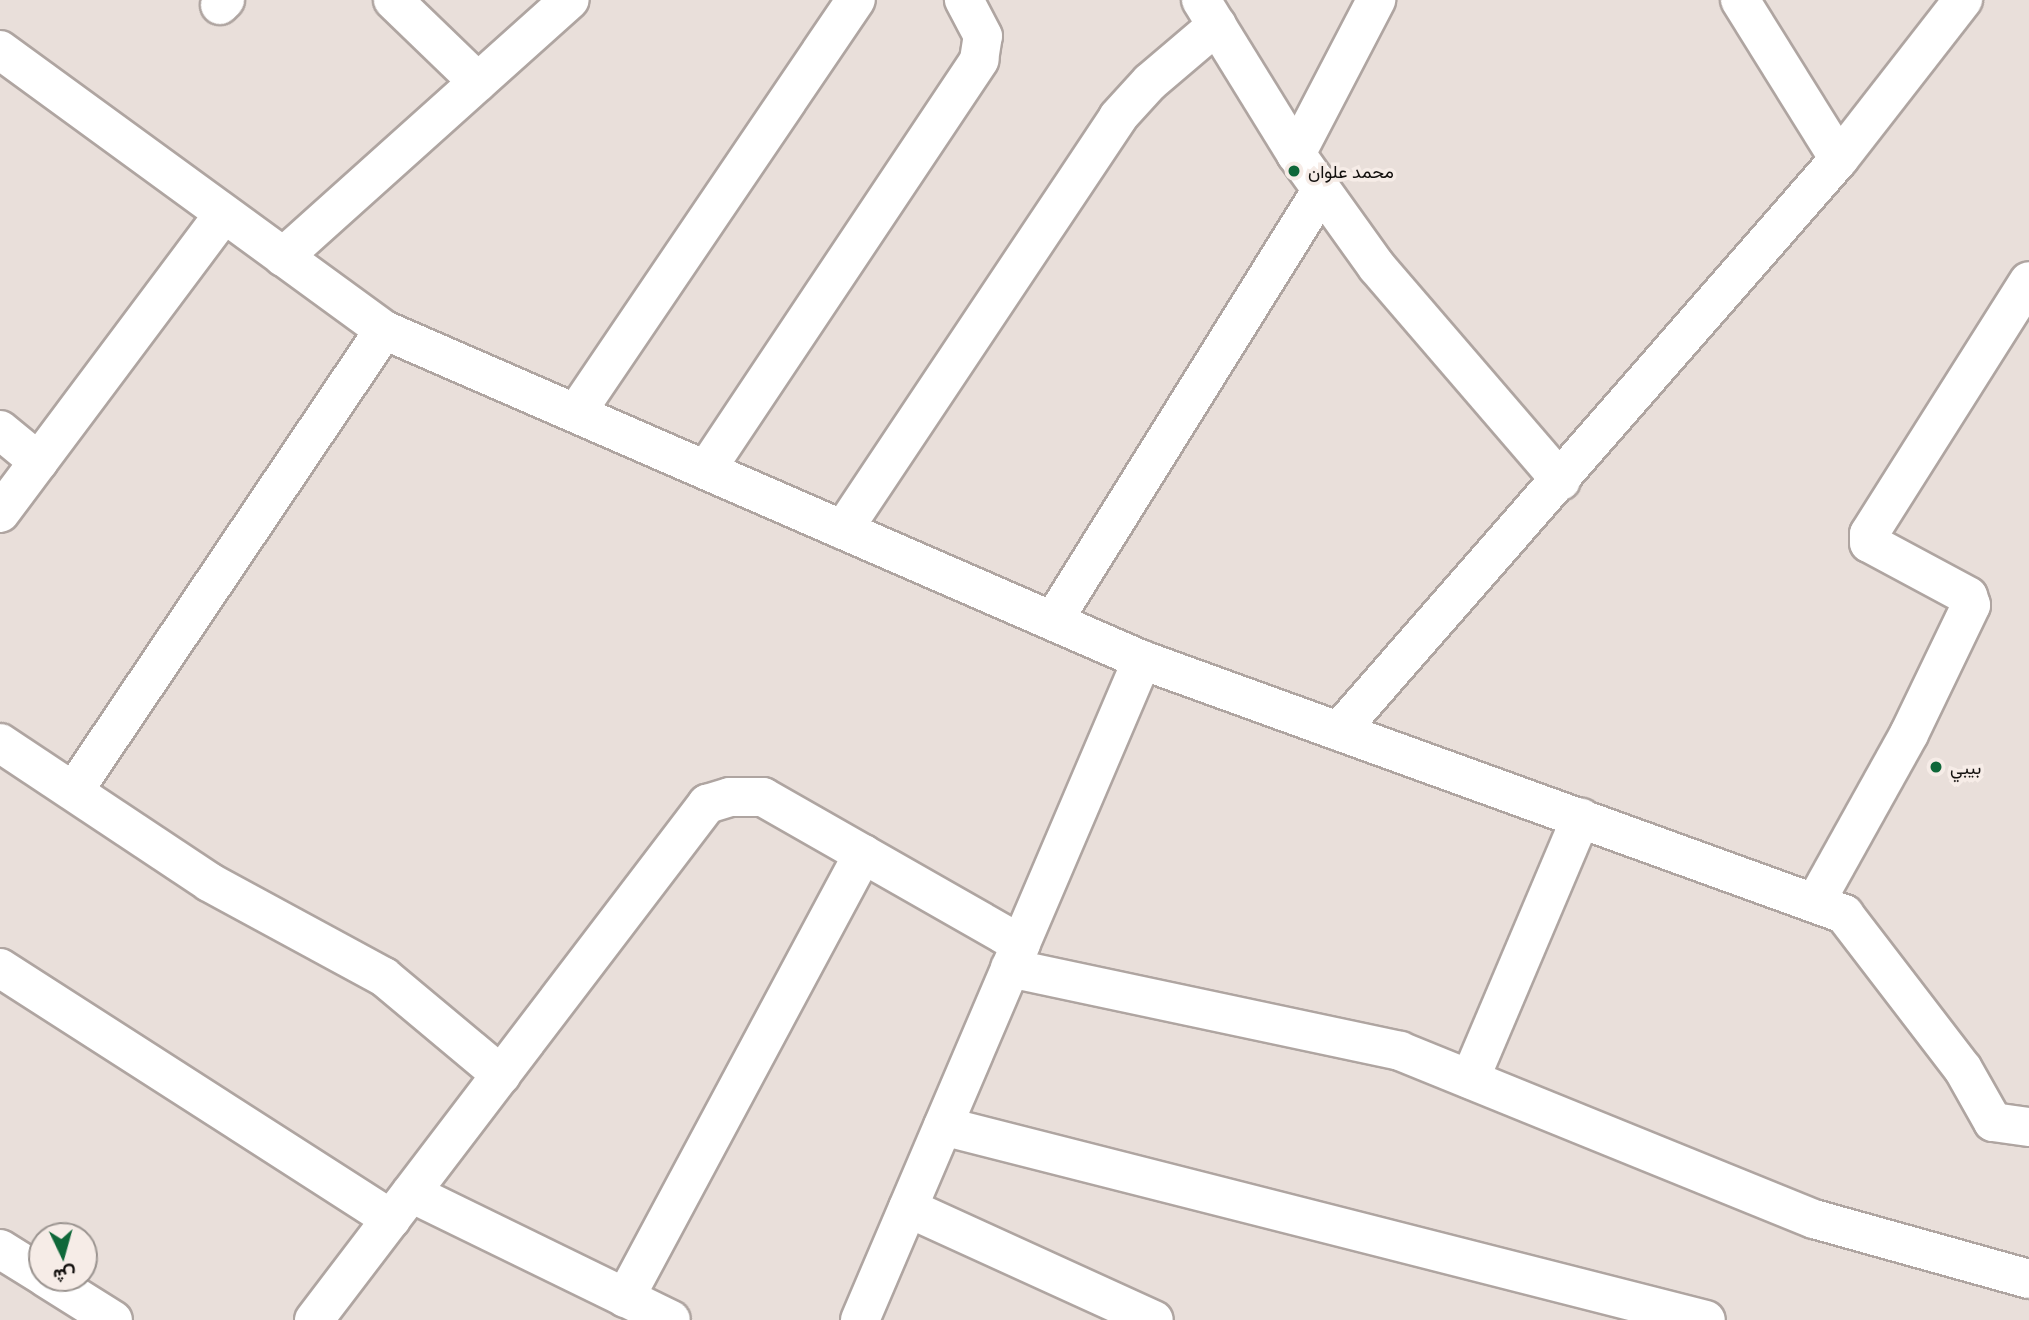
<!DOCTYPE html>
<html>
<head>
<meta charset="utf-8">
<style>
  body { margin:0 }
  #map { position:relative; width:2029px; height:1320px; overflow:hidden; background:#e9dfda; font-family:Lato,Vazirmatn,sans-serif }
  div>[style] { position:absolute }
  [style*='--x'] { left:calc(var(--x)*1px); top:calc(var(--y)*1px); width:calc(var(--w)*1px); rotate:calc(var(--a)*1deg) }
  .roads { filter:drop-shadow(2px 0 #afa5a1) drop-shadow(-2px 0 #afa5a1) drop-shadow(0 2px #afa5a1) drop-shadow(0 -2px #afa5a1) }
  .minor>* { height:38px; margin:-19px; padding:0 19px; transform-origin:19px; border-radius:19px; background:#fff }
  .dots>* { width:19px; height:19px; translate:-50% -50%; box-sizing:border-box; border:4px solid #f6ece7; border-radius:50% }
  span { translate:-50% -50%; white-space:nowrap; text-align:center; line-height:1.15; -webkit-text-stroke:7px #f6ece7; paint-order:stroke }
  .poi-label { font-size:18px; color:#120f0d }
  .left { translate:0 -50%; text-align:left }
  .north { position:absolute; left:28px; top:1222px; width:70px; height:70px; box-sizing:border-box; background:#f6ece7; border:2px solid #9b9490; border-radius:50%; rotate:175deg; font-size:19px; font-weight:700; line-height:28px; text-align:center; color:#120f0d }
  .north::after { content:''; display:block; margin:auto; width:24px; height:32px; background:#0f6739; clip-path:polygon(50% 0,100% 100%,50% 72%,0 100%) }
</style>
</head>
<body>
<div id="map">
  <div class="roads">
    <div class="minor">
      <i style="--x:393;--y:0;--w:118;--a:44"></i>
      <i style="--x:1201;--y:0;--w:181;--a:58.3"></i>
      <i style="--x:1296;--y:154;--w:139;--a:54.4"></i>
      <i style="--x:1377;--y:267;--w:282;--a:49.3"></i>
      <i style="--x:1740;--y:0;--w:187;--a:58.1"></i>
      <i style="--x:220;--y:5;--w:7;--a:-45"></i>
      <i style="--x:0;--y:50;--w:475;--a:36.1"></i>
      <i style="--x:384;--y:330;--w:827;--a:23.53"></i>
      <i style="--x:1142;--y:660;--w:747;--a:19.89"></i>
      <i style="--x:1844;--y:914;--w:195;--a:52.5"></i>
      <i style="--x:1963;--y:1069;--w:61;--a:60.5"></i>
      <i style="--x:1993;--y:1122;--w:36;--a:8"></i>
      <i style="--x:1296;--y:154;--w:174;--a:-62.5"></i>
      <i style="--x:283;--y:257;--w:385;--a:-41.9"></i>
      <i style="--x:576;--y:413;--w:499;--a:-55.9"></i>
      <i style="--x:0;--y:430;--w:50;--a:39.4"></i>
      <i style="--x:706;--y:470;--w:493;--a:-56.3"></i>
      <i style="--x:979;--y:60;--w:24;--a:-81"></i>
      <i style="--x:983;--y:36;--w:41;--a:-117.8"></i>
      <i style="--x:0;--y:513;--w:372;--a:-53.2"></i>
      <i style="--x:843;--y:530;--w:496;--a:-56.3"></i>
      <i style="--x:1118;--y:117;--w:47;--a:-47.6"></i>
      <i style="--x:1150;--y:82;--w:88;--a:-40.4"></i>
      <i style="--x:1053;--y:621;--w:507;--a:-58.07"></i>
      <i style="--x:1339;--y:731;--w:760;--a:-48.84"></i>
      <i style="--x:1839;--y:159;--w:202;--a:-52.1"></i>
      <i style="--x:0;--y:743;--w:251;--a:33.6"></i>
      <i style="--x:209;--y:882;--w:199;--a:28.5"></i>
      <i style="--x:384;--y:977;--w:153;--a:39.9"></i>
      <i style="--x:75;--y:789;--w:553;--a:-56.05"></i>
      <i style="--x:1815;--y:903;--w:193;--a:-60.9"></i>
      <i style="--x:1909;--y:734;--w:143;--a:-64.3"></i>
      <i style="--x:1971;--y:605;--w:9;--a:-108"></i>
      <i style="--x:1968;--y:596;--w:112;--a:-151.8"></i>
      <i style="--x:1869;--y:543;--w:9;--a:-90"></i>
      <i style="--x:1869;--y:534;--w:299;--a:-57.7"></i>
      <i style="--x:0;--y:968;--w:465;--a:32.7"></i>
      <i style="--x:1010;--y:968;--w:399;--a:12"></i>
      <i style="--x:1400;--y:1051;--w:447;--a:22.1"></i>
      <i style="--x:1814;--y:1219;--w:223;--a:15.6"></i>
      <i style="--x:1470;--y:1079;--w:284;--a:-67"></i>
      <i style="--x:943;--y:1126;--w:787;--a:14.27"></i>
      <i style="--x:411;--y:1193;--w:289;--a:26"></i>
      <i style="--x:908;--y:1208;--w:270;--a:24.5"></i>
      <i style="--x:0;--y:1249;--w:49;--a:31.8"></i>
      <i style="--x:46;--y:1278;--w:79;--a:32.1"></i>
      <i style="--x:625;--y:1298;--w:504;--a:-61.81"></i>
      <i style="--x:314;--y:1320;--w:649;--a:-52.71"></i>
      <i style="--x:707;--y:804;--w:24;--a:-17"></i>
      <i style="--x:730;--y:797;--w:33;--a:0"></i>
      <i style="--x:763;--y:797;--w:297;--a:29.7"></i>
      <i style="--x:860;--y:1320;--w:718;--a:-66.86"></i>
    </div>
  </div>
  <div class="dots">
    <i style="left:1294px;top:171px;background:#0f6739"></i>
    <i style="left:1936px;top:767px;background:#0f6739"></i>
  </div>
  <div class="poi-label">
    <span class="left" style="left:1308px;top:171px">محمد علوان</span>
    <span class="left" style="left:1950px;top:767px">بيبي</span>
  </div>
  <div class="north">ش</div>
</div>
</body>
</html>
